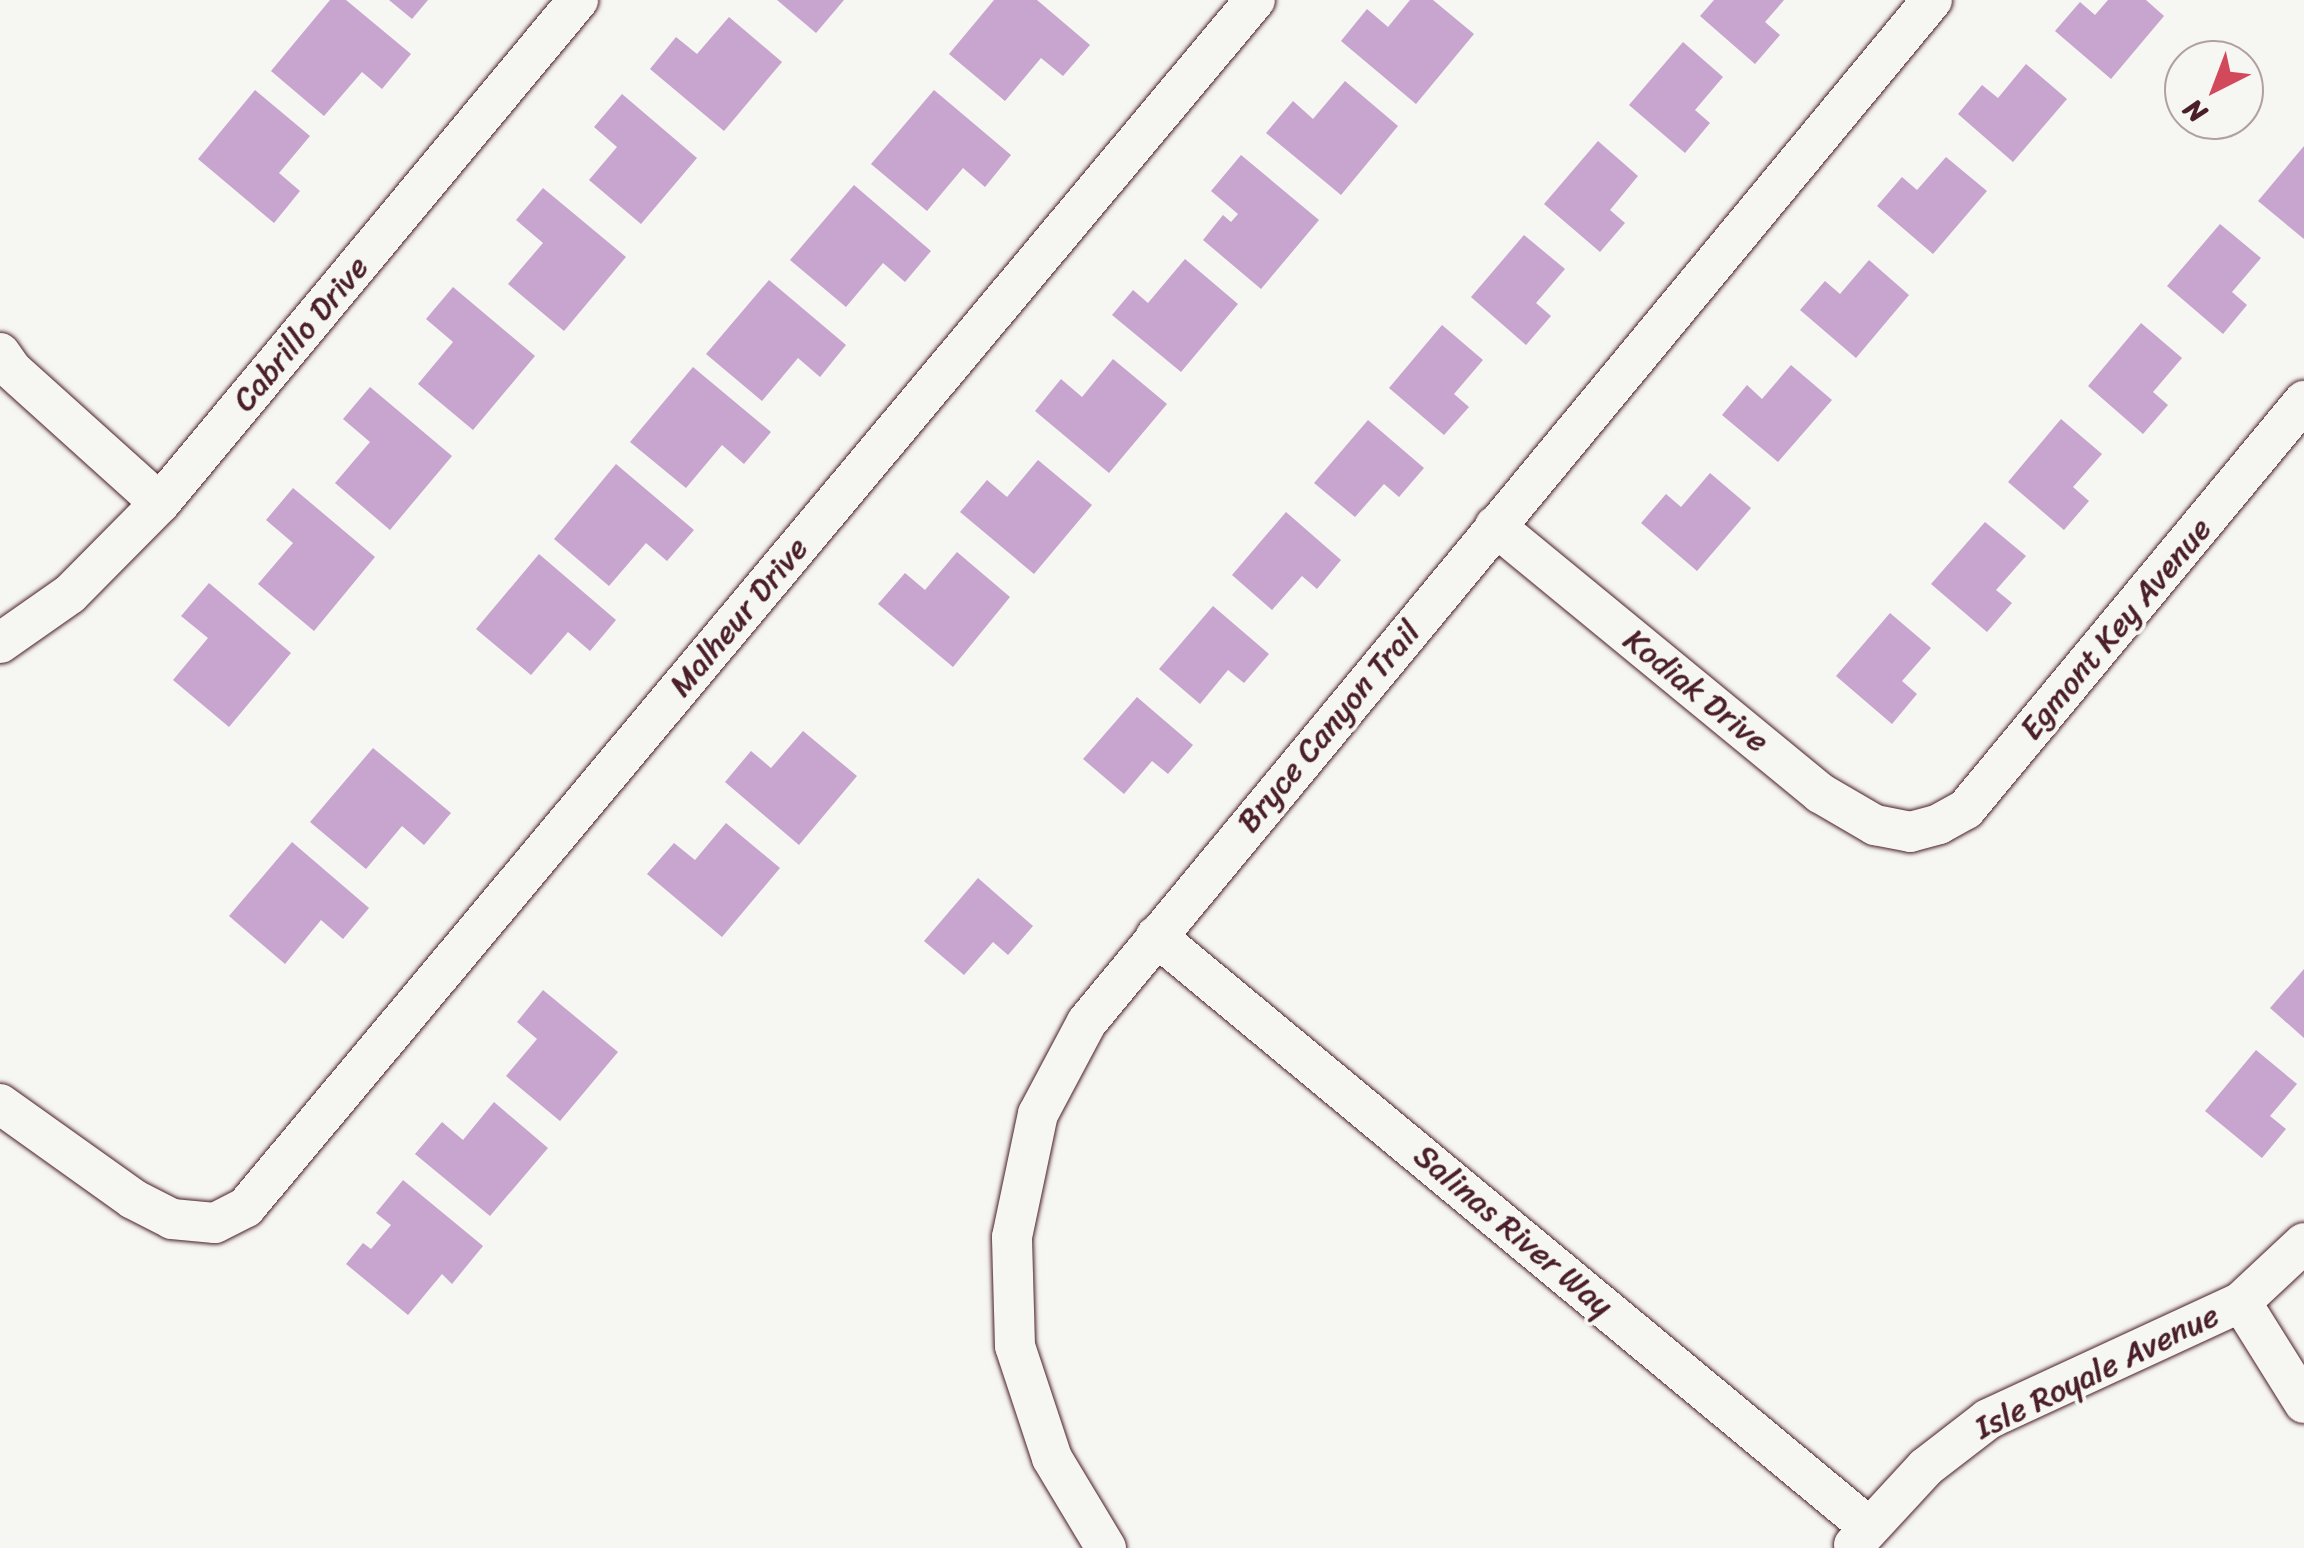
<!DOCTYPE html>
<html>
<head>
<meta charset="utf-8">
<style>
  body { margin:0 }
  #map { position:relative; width:2304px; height:1548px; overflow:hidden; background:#f6f6f2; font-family:Sriracha,sans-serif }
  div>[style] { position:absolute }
  .building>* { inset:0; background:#c7a5cf }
  .roads { filter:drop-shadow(0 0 2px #4a1f2b) drop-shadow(0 0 2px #4a1f2b) }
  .minor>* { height:40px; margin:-20px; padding:0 20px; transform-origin:20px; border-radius:20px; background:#f6f6f2 }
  span { translate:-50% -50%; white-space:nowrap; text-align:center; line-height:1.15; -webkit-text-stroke:8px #f6f6f2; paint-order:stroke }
  .street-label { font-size:32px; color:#4a1f2b }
  .north { position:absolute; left:2164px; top:40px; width:100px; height:100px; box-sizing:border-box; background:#f6f6f2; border:2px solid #b1a0a2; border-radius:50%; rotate:222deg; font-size:28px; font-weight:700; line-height:40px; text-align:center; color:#4a1f2b }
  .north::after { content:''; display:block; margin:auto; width:35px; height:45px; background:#d1495b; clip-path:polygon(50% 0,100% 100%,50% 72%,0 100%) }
</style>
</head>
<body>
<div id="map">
  <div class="building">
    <i style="clip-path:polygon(330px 0,346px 0,411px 54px,382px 89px,362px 72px,324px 116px,271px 71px)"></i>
    <i style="clip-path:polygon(389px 0,428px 0,412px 19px)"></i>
    <i style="clip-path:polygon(777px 0,844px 0,816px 33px)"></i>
    <i style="clip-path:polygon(994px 0,1037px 0,1090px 45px,1063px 76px,1041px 58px,1005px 101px,949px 54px)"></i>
    <i style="clip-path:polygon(1410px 0,1433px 0,1474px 34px,1416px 104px,1341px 41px,1367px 9px,1388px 27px)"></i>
    <i style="clip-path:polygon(1714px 0,1784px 0,1765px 22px,1780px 35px,1755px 64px,1700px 16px)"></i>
    <i style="clip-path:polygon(2108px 0,2146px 0,2164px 16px,2111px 79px,2055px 31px,2080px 2px,2095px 15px)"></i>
    <i style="clip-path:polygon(729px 17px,782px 62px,724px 131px,650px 69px,676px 37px,697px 54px)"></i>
    <i style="clip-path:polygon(1683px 42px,1723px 77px,1695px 110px,1710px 123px,1685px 153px,1629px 105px)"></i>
    <i style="clip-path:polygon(2026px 64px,2067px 99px,2013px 162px,1958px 114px,1982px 85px,1998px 98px)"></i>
    <i style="clip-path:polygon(1345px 81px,1398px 126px,1341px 195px,1266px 133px,1293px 101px,1313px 119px)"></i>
    <i style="clip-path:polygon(255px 90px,310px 136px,279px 173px,300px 191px,274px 223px,198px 159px)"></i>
    <i style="clip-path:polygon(934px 90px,1011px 155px,985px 187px,963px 168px,927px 211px,871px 164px)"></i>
    <i style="clip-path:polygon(622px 94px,697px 158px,641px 224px,589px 180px,617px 147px,594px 127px)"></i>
    <i style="clip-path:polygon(1598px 141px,1638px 176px,1610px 210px,1625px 223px,1600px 252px,1544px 204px)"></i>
    <i style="clip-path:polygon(2304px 146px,2304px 239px,2258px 201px)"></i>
    <i style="clip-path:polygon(1241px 155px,1319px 220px,1261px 289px,1203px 240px,1223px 215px,1231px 222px,1238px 214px,1211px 191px)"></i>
    <i style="clip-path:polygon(1946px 157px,1987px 191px,1933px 254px,1877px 206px,1902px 177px,1917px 190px)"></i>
    <i style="clip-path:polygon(854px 185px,931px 251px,905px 282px,883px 263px,846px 307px,790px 260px)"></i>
    <i style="clip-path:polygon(543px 188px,626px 257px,564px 331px,508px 284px,543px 243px,516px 220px)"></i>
    <i style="clip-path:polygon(2220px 224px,2261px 258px,2232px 292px,2247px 305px,2223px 334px,2167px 286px)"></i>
    <i style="clip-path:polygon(1524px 235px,1565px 269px,1536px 303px,1551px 316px,1526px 345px,1471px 297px)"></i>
    <i style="clip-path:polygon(1185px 259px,1238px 304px,1181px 372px,1112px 315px,1133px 290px,1148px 303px)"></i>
    <i style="clip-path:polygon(1869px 260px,1909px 295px,1856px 358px,1800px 310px,1825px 281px,1840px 294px)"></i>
    <i style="clip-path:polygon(769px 280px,846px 345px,820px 377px,798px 358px,762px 401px,706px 354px)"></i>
    <i style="clip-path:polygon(453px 287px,535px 356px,473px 430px,418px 384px,453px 342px,426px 319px)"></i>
    <i style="clip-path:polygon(2141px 323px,2182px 358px,2153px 392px,2168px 405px,2143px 434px,2088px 386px)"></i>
    <i style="clip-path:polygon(1442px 325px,1483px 360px,1454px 394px,1469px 407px,1444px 435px,1389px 388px)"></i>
    <i style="clip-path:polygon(1113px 359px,1167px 404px,1109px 473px,1035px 411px,1061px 379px,1082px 397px)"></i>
    <i style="clip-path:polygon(1791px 365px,1832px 400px,1778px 462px,1722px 415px,1747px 385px,1762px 399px)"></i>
    <i style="clip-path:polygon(693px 367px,771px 432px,744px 464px,722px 445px,686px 488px,630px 442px)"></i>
    <i style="clip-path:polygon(370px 387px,452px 456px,390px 530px,335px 483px,370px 442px,343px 419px)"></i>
    <i style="clip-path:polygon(2061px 419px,2102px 454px,2073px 487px,2089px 501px,2064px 530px,2008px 482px)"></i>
    <i style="clip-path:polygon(1368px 420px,1424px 468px,1399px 497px,1384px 484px,1355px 517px,1314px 483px)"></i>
    <i style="clip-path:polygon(1038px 460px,1092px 505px,1034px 574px,960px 512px,987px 480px,1007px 497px)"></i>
    <i style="clip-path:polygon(616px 464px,694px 530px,667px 561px,646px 543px,609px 586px,554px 539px)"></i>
    <i style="clip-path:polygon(1710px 473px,1751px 508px,1697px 571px,1641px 523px,1666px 494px,1681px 507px)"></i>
    <i style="clip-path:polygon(293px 488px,375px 557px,314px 631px,258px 584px,293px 543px,266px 520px)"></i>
    <i style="clip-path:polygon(1286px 512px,1341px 560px,1317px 589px,1302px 576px,1272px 610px,1232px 575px)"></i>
    <i style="clip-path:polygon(1985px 522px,2026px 556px,1996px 590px,2012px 603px,1987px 632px,1931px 584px)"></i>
    <i style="clip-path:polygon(957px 552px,1010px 597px,953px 667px,878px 604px,905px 573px,925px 590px)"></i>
    <i style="clip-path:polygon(539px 554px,616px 620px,590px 651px,568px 632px,531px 675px,476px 629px)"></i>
    <i style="clip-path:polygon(209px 583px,291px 653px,229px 727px,173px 680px,208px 638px,181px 616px)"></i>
    <i style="clip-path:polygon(1213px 606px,1269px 654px,1244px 683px,1228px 670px,1200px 704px,1159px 669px)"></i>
    <i style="clip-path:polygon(1890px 613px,1931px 648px,1902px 681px,1917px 694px,1892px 724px,1836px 676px)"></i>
    <i style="clip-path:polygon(1137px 697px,1193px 745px,1168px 774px,1152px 761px,1124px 794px,1083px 759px)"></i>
    <i style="clip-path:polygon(803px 731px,857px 776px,799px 845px,725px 782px,751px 751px,771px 768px)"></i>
    <i style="clip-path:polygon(373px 748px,451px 813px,424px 845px,402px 826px,366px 869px,310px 822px)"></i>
    <i style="clip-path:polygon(726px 823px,780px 868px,722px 937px,647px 874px,674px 843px,695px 860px)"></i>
    <i style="clip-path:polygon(292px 842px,369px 908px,343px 939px,321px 920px,285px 964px,229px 916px)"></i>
    <i style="clip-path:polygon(978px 878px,1033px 926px,1008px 955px,993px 942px,964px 975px,924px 941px)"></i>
    <i style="clip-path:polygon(2304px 969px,2304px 1038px,2270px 1008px)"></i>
    <i style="clip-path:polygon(543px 990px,618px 1052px,560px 1121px,506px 1076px,537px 1039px,517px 1022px)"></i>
    <i style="clip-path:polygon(2256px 1050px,2297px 1084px,2270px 1116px,2286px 1129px,2262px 1158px,2205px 1111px)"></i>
    <i style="clip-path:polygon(494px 1102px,548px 1148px,490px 1216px,415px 1154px,442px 1122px,463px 1140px)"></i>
    <i style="clip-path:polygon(403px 1180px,483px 1246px,452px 1284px,442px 1274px,408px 1315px,346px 1264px,363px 1243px,371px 1249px,391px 1225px,376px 1213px)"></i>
  </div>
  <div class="roads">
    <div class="minor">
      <i style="left:0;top:353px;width:19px;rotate:55deg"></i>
      <i style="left:11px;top:369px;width:200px;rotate:42deg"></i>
      <i style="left:1495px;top:526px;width:421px;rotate:39.4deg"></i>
      <i style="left:1820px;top:793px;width:64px;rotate:30.2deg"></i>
      <i style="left:1875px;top:825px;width:36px;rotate:11deg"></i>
      <i style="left:1910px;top:832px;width:30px;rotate:-15deg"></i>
      <i style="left:1939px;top:824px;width:31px;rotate:-29deg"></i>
      <i style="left:1966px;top:809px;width:530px;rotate:-50.36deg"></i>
      <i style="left:0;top:643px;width:85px;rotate:-35deg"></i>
      <i style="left:70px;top:594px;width:128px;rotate:-45.3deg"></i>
      <i style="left:160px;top:503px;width:654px;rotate:-50.27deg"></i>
      <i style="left:1156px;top:936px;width:926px;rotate:39.66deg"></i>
      <i style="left:0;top:1104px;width:163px;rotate:35.5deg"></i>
      <i style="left:133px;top:1199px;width:44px;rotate:27.1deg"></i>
      <i style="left:172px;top:1219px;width:43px;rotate:5.3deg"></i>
      <i style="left:215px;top:1223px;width:35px;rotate:-27deg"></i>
      <i style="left:246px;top:1207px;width:1573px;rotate:-50.11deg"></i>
      <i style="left:2241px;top:1302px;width:119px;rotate:58deg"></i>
      <i style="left:1854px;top:1545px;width:106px;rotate:-47.3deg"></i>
      <i style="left:1926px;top:1467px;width:78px;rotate:-37.7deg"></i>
      <i style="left:1988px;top:1419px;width:279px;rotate:-24.8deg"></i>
      <i style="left:2241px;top:1302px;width:86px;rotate:-43.1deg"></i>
      <i style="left:1106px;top:1548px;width:105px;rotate:-121deg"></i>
      <i style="left:1052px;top:1458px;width:118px;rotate:-108.3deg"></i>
      <i style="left:1015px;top:1346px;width:109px;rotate:-91.6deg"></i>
      <i style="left:1012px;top:1237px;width:126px;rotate:-78.1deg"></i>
      <i style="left:1038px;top:1114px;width:104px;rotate:-62deg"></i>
      <i style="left:1087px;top:1022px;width:1326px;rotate:-50.42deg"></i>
    </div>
  </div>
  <div class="street-label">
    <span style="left:301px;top:334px;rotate:-50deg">Cabrillo Drive</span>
    <span style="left:739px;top:617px;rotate:-50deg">Malheur Drive</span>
    <span style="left:2116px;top:629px;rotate:-50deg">Egmont Key Avenue</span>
    <span style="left:1696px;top:691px;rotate:39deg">Kodiak Drive</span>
    <span style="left:1329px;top:727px;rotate:-50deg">Bryce Canyon Trail</span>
    <span style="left:1513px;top:1231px;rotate:40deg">Salinas River Way</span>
    <span style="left:2097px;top:1372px;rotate:-26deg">Isle Royale Avenue</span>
  </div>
  <div class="north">N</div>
</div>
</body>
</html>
